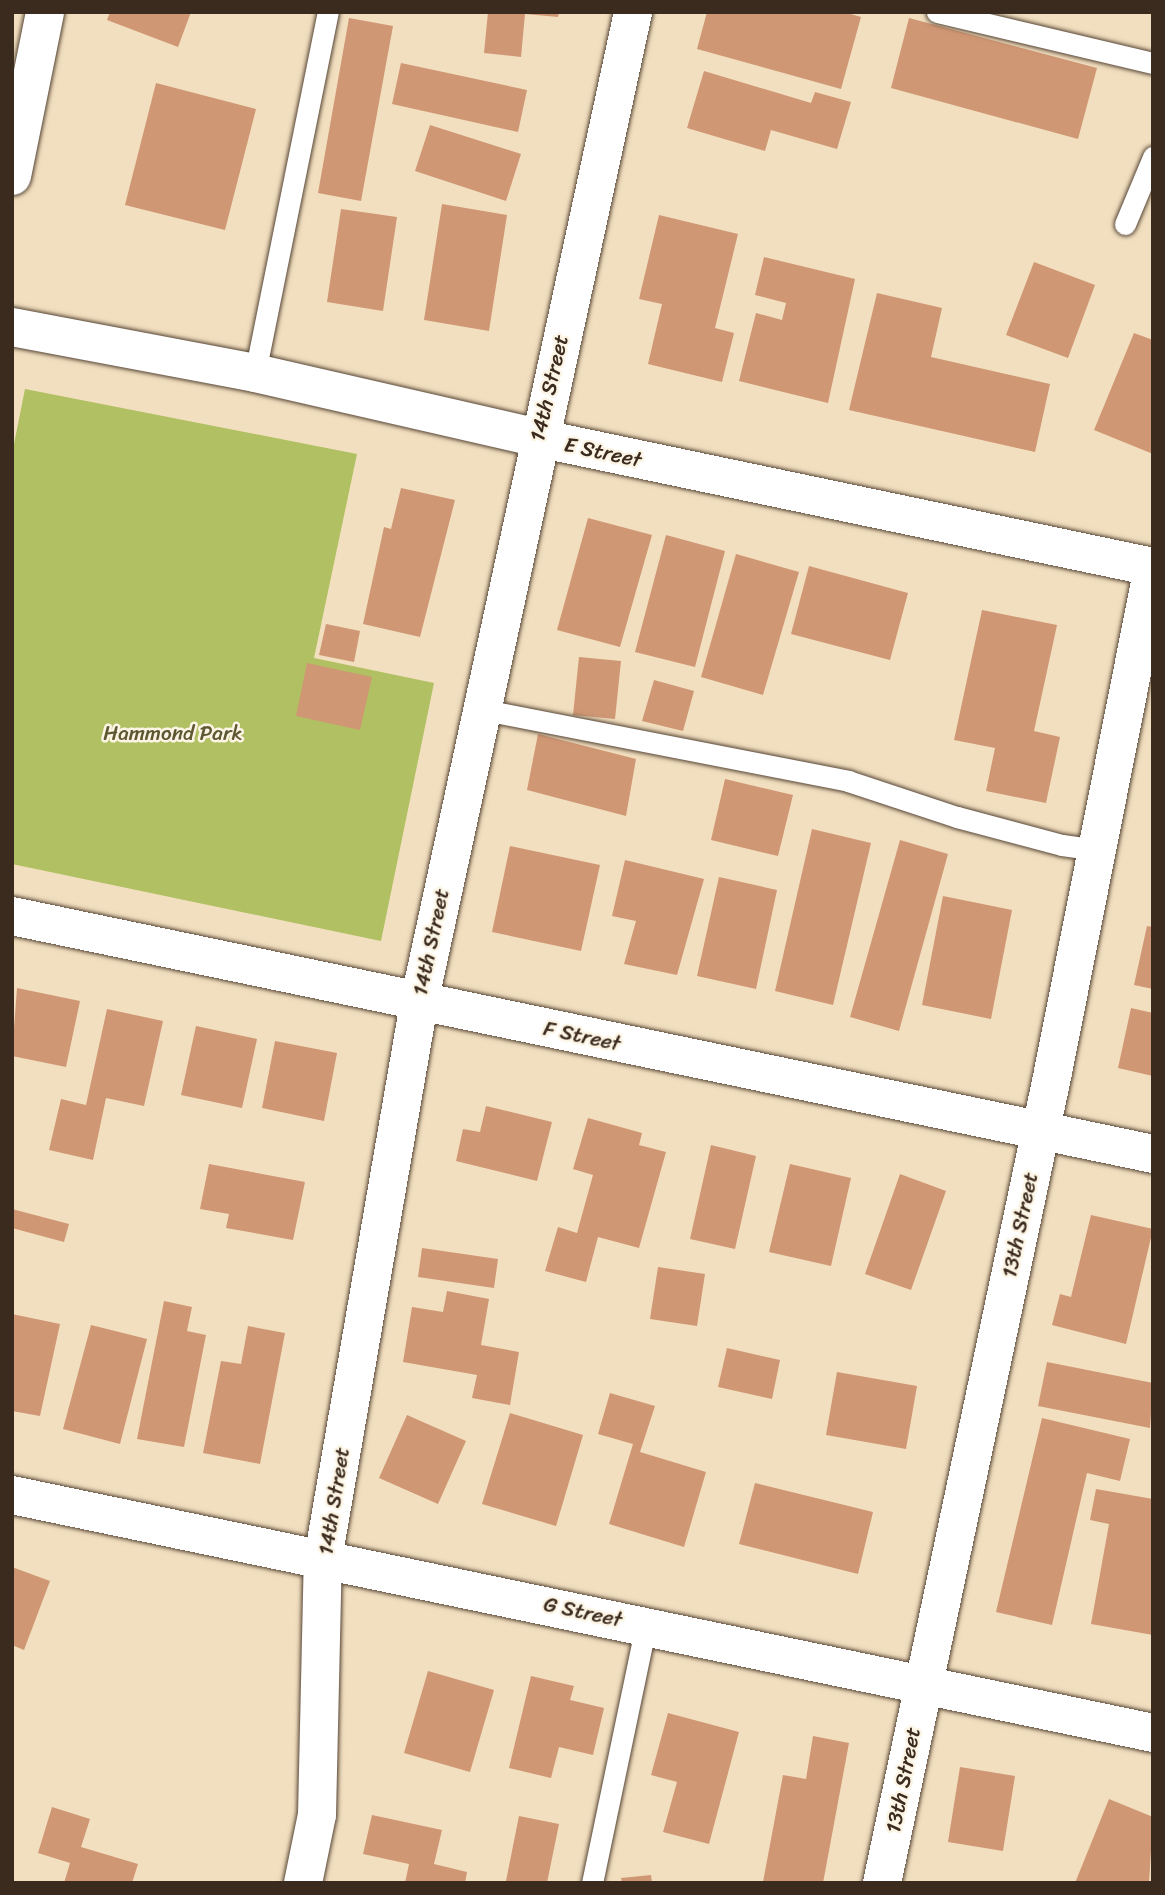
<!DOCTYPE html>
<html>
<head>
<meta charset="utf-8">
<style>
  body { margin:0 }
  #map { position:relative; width:1165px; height:1895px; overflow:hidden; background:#f2dfbf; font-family:Sriracha,sans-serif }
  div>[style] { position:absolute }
  .green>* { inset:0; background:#b1c062 }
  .building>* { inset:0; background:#d09774 }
  .roads { filter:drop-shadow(0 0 2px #564536) drop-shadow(0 0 2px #564536) }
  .service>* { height:21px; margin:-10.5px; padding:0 10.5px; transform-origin:10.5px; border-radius:10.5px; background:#fff }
  .minor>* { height:38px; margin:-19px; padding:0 19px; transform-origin:19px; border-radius:19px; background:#fff }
  .tertiary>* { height:38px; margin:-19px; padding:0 19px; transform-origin:19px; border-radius:19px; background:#fff }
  span { translate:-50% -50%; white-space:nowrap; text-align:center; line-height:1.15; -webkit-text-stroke:5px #fcf5e5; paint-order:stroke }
  .street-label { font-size:21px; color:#3b2a1e }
  .park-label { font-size:21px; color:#5e5732 }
  .frame { position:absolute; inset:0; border:14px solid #3b2a1e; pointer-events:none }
</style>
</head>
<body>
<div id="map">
  <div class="green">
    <i style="clip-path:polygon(25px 389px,357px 454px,314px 658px,434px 683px,381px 941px,12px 864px,12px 454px)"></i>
  </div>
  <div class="building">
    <i style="clip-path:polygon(110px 12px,191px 12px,178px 47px,107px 20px)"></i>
    <i style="clip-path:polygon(488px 12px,559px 12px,558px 17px,525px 14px,521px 57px,484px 53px)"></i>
    <i style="clip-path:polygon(707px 12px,844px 12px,861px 17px,841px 89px,697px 49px)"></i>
    <i style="clip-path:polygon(349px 18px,393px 26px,361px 201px,318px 193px)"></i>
    <i style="clip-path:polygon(909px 18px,1097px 68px,1078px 139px,891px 88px)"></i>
    <i style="clip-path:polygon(401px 63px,527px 90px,518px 132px,392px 104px)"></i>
    <i style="clip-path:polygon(704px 71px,811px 103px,815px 92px,851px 102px,837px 149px,771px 130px,765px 151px,687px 128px)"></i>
    <i style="clip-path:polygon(156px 83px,256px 109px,225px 230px,125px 205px)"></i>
    <i style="clip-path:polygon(430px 125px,521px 154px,506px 201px,415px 171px)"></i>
    <i style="clip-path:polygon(442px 204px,507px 215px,489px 331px,424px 320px)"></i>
    <i style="clip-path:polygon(341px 209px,397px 217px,383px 311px,327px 302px)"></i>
    <i style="clip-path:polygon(659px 215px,738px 234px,715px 328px,734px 333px,722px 382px,648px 364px,662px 304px,639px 299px)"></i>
    <i style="clip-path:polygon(764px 257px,855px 279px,828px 403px,739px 381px,756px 313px,782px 320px,786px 303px,755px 295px)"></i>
    <i style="clip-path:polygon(1034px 262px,1095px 285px,1068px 358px,1006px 335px)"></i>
    <i style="clip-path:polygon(877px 293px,942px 308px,931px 357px,1050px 384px,1035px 452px,849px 410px)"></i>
    <i style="clip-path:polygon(1134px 333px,1153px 340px,1153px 454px,1094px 430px)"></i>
    <i style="clip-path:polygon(401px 488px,455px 500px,420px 637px,363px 624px,384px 527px,391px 529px)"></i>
    <i style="clip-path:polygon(588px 518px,652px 535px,620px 647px,557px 630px)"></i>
    <i style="clip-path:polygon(666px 535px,725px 551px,695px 667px,635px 652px)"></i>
    <i style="clip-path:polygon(736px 554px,799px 572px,763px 695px,701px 677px)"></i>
    <i style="clip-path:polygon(809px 566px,908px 593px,890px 660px,791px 634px)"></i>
    <i style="clip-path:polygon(982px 610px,1057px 625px,1034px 731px,1060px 737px,1046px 803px,986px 791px,995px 748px,954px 740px)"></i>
    <i style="clip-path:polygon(326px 624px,360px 631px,354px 662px,319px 655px)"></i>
    <i style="clip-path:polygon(579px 657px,621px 661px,615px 719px,573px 715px)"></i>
    <i style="clip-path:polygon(307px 663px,372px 677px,360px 730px,296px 716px)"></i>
    <i style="clip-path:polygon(654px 680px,694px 691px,683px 731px,642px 721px)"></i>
    <i style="clip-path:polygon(538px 734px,636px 759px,626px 816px,527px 790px)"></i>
    <i style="clip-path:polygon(725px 779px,793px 795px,778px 856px,711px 840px)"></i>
    <i style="clip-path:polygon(812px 829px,871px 843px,833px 1005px,775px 991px)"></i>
    <i style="clip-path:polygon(900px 840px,948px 854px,899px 1031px,850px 1017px)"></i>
    <i style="clip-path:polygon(510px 846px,600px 865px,581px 951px,492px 932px)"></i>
    <i style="clip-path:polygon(625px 860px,704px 879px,677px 975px,624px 964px,636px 921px,612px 916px)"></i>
    <i style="clip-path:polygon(719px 877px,777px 890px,756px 989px,697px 976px)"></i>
    <i style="clip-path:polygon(943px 896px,1012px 910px,991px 1019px,922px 1005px)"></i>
    <i style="clip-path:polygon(1147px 926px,1153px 927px,1153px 989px,1134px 985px)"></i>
    <i style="clip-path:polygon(17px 988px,80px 1001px,66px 1067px,12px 1056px)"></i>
    <i style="clip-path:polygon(1131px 1008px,1153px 1013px,1153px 1076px,1118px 1068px)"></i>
    <i style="clip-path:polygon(107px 1009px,163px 1021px,144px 1106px,106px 1098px,93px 1160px,49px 1150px,61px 1099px,86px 1105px)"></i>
    <i style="clip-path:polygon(196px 1026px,257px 1039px,242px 1108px,181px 1095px)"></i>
    <i style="clip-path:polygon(275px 1041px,337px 1053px,324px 1121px,262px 1108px)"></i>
    <i style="clip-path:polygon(486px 1106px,552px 1122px,537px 1181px,456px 1161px,463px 1129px,480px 1132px)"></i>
    <i style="clip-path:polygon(588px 1118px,642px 1133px,639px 1145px,666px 1152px,639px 1248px,598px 1237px,586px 1282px,545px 1271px,558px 1227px,577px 1233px,593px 1175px,573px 1169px)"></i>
    <i style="clip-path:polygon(711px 1145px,756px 1156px,735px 1249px,690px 1239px)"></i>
    <i style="clip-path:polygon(209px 1164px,305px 1182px,293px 1240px,226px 1228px,229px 1214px,200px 1209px)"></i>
    <i style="clip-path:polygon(790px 1164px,851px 1178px,831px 1266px,769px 1252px)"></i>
    <i style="clip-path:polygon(900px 1174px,946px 1191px,911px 1290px,865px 1274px)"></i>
    <i style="clip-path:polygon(12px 1209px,69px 1224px,64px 1242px,12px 1228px)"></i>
    <i style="clip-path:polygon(1091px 1215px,1153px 1229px,1126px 1344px,1052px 1325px,1060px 1294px,1071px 1297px)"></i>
    <i style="clip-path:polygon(422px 1248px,498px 1259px,494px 1288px,418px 1277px)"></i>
    <i style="clip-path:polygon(658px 1267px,705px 1274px,697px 1326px,650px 1319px)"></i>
    <i style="clip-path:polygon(447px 1291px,489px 1299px,481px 1345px,519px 1352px,510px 1405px,472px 1398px,477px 1375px,403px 1362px,412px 1307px,443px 1312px)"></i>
    <i style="clip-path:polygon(164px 1301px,192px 1307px,187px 1331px,206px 1335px,184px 1447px,137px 1439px)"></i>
    <i style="clip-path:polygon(12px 1314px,60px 1324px,40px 1416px,12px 1411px)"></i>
    <i style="clip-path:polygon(91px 1325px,147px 1339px,120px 1444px,63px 1429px)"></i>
    <i style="clip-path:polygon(248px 1326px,285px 1333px,260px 1464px,203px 1453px,221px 1361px,241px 1364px)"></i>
    <i style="clip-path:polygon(727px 1348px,780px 1360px,772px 1399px,718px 1387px)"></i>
    <i style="clip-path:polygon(1047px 1362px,1153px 1383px,1150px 1428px,1038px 1406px)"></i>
    <i style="clip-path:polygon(837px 1372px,917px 1386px,906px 1449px,826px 1435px)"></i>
    <i style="clip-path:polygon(610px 1393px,655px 1406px,640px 1452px,706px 1472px,684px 1547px,609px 1524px,633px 1444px,598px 1434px)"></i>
    <i style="clip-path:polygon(510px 1413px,583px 1435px,556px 1526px,482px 1504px)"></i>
    <i style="clip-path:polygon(407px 1415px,466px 1441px,438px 1504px,379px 1478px)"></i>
    <i style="clip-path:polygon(1042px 1418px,1130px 1439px,1120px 1481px,1087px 1473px,1052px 1625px,996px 1612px)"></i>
    <i style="clip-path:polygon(755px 1483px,873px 1512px,858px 1574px,739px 1544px)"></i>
    <i style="clip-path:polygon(1096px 1489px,1153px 1499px,1153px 1635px,1091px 1624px,1109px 1524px,1090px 1520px)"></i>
    <i style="clip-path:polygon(12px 1567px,50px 1581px,24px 1650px,12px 1645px)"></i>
    <i style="clip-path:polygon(428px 1671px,494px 1690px,470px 1772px,404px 1753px)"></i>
    <i style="clip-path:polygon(531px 1676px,574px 1686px,570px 1700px,604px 1708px,593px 1755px,559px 1747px,551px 1778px,509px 1768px)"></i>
    <i style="clip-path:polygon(668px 1713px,739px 1732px,709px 1844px,663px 1832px,677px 1782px,651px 1775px)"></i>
    <i style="clip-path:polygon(813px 1736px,849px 1743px,823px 1883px,763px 1882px,783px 1775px,806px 1779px)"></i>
    <i style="clip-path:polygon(960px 1767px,1015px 1776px,1003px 1851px,948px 1842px)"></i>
    <i style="clip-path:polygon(1109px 1799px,1153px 1817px,1149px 1883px,1075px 1883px)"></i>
    <i style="clip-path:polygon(52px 1807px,90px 1819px,81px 1847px,138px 1864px,132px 1883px,64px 1883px,70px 1863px,38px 1853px)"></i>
    <i style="clip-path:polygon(372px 1815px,442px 1830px,434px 1864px,467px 1872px,465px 1883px,405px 1883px,409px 1864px,363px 1854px)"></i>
    <i style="clip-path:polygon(519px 1816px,559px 1824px,547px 1883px,506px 1881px)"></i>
    <i style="clip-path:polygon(651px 1875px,652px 1883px,622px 1883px,621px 1878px)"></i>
  </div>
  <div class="roads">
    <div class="service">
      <i style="left:937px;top:12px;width:222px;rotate:13.3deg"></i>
      <i style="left:1125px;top:224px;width:73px;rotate:-67.3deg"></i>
      <i style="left:255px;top:373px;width:368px;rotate:-78.6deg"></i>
      <i style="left:479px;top:709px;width:376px;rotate:11deg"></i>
      <i style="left:848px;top:781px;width:115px;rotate:18.3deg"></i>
      <i style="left:957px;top:817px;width:109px;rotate:14.9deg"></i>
      <i style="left:1062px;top:845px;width:34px;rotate:8deg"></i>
      <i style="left:592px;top:1883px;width:264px;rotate:-78.2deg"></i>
    </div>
    <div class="minor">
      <i style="left:12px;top:176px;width:167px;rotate:-78.6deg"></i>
      <i style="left:882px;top:1883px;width:829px;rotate:-78.09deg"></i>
      <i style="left:1053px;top:1072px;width:515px;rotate:-78.8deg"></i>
    </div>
    <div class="tertiary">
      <i style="left:12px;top:327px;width:247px;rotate:10.7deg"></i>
      <i style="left:255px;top:373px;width:290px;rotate:12.9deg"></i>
      <i style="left:538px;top:438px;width:628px;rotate:11.85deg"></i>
      <i style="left:12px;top:916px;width:1166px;rotate:11.78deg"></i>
      <i style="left:12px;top:1495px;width:1166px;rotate:11.78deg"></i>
      <i style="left:303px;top:1883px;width:69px;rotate:-78.4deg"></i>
      <i style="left:317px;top:1815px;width:256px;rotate:-88.7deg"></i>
      <i style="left:323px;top:1559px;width:564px;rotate:-80.2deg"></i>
      <i style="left:419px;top:1003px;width:1014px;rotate:-77.81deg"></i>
    </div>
  </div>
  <div class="street-label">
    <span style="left:549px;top:388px;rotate:-77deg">14th Street</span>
    <span style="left:603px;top:452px;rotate:12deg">E Street</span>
    <span style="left:431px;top:942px;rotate:-78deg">14th Street</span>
    <span style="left:582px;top:1036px;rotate:12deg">F Street</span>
    <span style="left:1020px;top:1225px;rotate:-78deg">13th Street</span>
    <span style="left:334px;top:1501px;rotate:-81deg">14th Street</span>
    <span style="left:583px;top:1612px;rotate:12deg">G Street</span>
    <span style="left:903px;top:1780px;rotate:-79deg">13th Street</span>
  </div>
  <div class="park-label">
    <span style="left:173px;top:733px">Hammond Park</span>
  </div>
  <div class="frame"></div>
</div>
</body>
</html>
